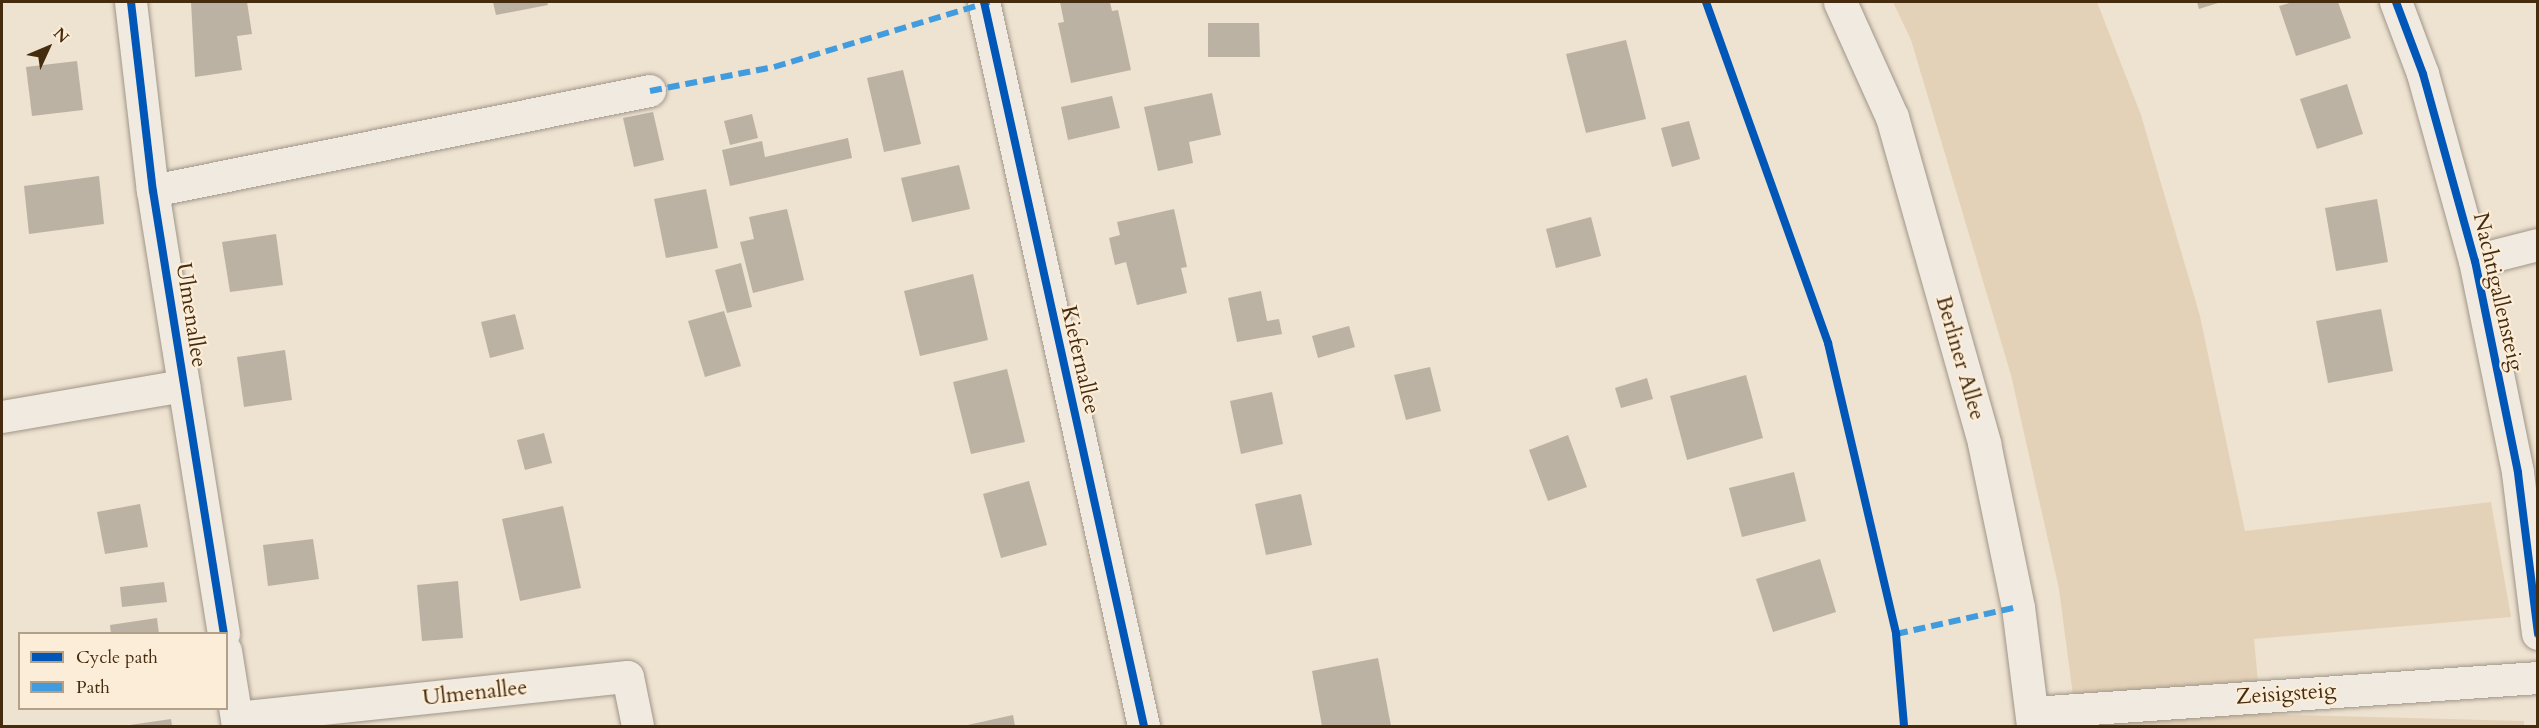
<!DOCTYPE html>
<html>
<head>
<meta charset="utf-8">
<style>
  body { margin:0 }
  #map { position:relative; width:2539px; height:728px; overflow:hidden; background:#eee2d0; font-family:Cardo,serif }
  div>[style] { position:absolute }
  .green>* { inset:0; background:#e4d2b8 }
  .building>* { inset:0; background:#bbb2a3 }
  .roads { filter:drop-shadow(0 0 2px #a09688) drop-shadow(0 0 2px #a09688) }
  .street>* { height:32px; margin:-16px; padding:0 16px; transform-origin:16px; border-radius:16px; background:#f0eae1 }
  .secondary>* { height:33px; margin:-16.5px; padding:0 16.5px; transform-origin:16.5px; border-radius:16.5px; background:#f0eae1 }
  .quiet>* { height:6px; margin-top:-3px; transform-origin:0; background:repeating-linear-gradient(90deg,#409cde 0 12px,transparent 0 18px) }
  .cycleway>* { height:8px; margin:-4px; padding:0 4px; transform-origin:4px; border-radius:4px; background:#0057b8 }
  span { translate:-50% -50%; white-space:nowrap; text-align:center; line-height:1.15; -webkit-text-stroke:4.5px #fcedd8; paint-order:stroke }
  .street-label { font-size:22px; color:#462c0f }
  .frame { position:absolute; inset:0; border:3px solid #462c0f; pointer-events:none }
  .legend { position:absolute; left:18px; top:632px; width:210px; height:78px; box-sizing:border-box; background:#fcedd8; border:2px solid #b3a088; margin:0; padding:8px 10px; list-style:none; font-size:18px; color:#462c0f }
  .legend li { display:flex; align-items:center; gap:12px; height:30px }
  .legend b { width:30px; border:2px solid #b3a088 }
  .north { position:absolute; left:18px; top:18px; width:60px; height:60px; -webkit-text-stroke:4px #fcedd8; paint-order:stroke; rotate:46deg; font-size:16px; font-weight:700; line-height:24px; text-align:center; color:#462c0f }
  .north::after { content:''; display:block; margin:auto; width:21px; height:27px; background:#462c0f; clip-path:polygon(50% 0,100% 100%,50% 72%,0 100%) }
</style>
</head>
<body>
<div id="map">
  <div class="green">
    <i style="clip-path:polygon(1893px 2px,2097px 2px,2141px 115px,2200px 316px,2245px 531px,2491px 502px,2511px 617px,2254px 639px,2261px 714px,2524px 721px,2524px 726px,2077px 726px,2059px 589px,2011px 375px,1911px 40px)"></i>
  </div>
  <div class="building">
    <i style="clip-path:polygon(191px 2px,247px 2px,252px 34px,237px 36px,242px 70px,195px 77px)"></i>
    <i style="clip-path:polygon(493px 2px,547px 2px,548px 5px,496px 15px)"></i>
    <i style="clip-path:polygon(1060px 2px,1110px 2px,1112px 11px,1118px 10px,1131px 70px,1071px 83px,1058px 23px,1064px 22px)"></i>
    <i style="clip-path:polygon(2197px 2px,2221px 2px,2199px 9px)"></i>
    <i style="clip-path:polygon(2293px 2px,2338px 2px,2351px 38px,2296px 56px,2279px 6px)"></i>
    <i style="clip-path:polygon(1208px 23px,1259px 23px,1260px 57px,1208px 57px)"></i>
    <i style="clip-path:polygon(1626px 40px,1646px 119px,1586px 133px,1566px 54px)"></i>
    <i style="clip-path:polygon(77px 61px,83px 110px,32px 116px,26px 67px)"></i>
    <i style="clip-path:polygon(903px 70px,921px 144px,884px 152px,867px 78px)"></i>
    <i style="clip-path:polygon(2347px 84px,2363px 134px,2317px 149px,2300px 99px)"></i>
    <i style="clip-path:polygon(1212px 93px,1221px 135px,1189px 142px,1193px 163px,1158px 171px,1144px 107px)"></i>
    <i style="clip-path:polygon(1112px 96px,1120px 128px,1068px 140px,1061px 107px)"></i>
    <i style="clip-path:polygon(653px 112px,664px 160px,634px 167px,623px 118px)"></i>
    <i style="clip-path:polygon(752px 114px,758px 138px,730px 145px,724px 121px)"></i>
    <i style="clip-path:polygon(1689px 121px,1700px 159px,1672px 167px,1661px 128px)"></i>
    <i style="clip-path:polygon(848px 138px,852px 158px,730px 186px,722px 150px,762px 141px,765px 157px)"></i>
    <i style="clip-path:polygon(959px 165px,970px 209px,912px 222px,901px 178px)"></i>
    <i style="clip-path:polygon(99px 176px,104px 224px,29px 234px,24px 186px)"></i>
    <i style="clip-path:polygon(706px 189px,718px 248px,666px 258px,654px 199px)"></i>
    <i style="clip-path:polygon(2377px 199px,2388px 262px,2336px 271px,2325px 208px)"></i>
    <i style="clip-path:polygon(787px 209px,804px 280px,753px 293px,740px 242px,754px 239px,749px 217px)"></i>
    <i style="clip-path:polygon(1174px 209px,1187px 267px,1181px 268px,1187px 293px,1137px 305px,1126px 262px,1115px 265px,1109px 238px,1120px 235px,1117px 222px)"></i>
    <i style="clip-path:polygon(1591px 217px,1601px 256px,1556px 268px,1546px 229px)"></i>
    <i style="clip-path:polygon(276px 234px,283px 285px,230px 292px,222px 242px)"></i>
    <i style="clip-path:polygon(741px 263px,752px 307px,727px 313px,715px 270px)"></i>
    <i style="clip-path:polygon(973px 274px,988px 340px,920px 356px,904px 291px)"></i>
    <i style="clip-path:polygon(1261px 291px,1267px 321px,1279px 319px,1282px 334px,1237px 342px,1228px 298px)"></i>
    <i style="clip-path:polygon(2381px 309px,2393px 371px,2328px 383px,2316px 321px)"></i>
    <i style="clip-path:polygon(724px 311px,741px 366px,705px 377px,688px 321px)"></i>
    <i style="clip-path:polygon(515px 314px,524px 349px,490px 358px,481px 322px)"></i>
    <i style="clip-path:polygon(1349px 326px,1355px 347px,1318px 358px,1312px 336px)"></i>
    <i style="clip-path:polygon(285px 350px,292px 400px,244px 407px,237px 357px)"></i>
    <i style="clip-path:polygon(1430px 367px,1441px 411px,1406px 420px,1394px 375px)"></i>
    <i style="clip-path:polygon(1007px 369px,1025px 442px,971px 454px,953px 382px)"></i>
    <i style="clip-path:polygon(1746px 375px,1763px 438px,1687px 460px,1670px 396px)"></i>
    <i style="clip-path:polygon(1647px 378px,1653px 399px,1621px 408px,1615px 388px)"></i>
    <i style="clip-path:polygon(1272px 392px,1283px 444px,1241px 454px,1230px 401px)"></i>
    <i style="clip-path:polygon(544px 433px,552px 463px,525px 470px,517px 440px)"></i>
    <i style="clip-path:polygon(1568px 435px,1587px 487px,1548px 501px,1529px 450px)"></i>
    <i style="clip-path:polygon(1794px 472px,1806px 521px,1742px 537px,1729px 488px)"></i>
    <i style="clip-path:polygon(1029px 481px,1047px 545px,1001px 558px,983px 494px)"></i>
    <i style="clip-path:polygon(1301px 494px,1312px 545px,1266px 555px,1255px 504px)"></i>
    <i style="clip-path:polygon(140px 504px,148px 547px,105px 554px,97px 512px)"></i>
    <i style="clip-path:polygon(563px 506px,581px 588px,520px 601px,502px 519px)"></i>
    <i style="clip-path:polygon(313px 539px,319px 579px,268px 586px,263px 545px)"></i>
    <i style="clip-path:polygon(1820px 559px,1836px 612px,1773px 632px,1756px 579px)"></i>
    <i style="clip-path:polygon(458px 581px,463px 638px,422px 641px,417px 585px)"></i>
    <i style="clip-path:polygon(164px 582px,167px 602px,122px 607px,120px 587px)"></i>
    <i style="clip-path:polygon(157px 618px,159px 634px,111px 634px,110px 625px)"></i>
    <i style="clip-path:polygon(1378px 658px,1391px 726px,1322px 726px,1312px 671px)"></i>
    <i style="clip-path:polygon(1013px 715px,1015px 726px,963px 726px)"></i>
    <i style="clip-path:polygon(171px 719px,172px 726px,131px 726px,130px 725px)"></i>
  </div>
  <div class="roads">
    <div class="street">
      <i style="left:131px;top:2px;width:190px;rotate:83.4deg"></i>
      <i style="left:153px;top:191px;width:449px;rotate:80.9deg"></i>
      <i style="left:984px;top:2px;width:741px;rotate:77.54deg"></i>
      <i style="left:2396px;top:2px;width:77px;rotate:69.4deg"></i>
      <i style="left:2423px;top:74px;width:194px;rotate:74.5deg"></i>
      <i style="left:2475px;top:261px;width:216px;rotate:78.5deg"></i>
      <i style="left:2518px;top:473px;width:162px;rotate:82.9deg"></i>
      <i style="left:153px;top:191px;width:507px;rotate:-11.38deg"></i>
      <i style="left:2475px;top:261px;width:65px;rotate:-14.3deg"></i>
      <i style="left:2px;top:417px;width:185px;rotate:-9.7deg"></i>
      <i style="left:226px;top:651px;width:76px;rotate:80.9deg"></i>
      <i style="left:2034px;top:713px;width:505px;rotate:-3.97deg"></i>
      <i style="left:237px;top:718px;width:393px;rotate:-6deg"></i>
      <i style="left:628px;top:677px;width:50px;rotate:78.5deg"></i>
    </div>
    <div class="secondary">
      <i style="left:1840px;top:2px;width:126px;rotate:65.7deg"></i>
      <i style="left:1892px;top:117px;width:339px;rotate:74.2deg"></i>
      <i style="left:1984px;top:443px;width:167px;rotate:78.3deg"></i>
      <i style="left:2018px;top:607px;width:120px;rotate:82.8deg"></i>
    </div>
  </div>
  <div class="quiet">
    <i style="left:650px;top:91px;width:126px;rotate:-11deg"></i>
    <i style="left:774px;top:67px;width:225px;rotate:-16.8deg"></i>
    <i style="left:1896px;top:634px;width:125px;rotate:-12.5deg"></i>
  </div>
  <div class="cycleway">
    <i style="left:131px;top:2px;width:190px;rotate:83.4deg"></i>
    <i style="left:153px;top:191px;width:449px;rotate:80.9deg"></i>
    <i style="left:984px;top:2px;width:741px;rotate:77.54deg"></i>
    <i style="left:1706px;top:2px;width:362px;rotate:70.3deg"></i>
    <i style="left:1828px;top:343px;width:299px;rotate:76.8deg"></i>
    <i style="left:1896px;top:634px;width:92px;rotate:85deg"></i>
    <i style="left:2396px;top:2px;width:77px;rotate:69.4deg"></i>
    <i style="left:2423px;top:74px;width:194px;rotate:74.5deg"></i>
    <i style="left:2475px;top:261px;width:216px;rotate:78.5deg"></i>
    <i style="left:2518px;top:473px;width:162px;rotate:82.9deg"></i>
  </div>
  <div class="street-label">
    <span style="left:2498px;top:292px;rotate:77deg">Nachtigallensteig</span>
    <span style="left:191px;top:315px;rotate:81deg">Ulmenallee</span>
    <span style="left:1960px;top:358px;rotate:74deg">Berliner Allee</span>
    <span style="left:1080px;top:360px;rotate:77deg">Kiefernallee</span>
    <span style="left:475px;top:693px;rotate:-6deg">Ulmenallee</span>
    <span style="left:2286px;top:694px;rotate:-4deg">Zeisigsteig</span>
  </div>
  <div class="frame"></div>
  <ul class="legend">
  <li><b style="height:8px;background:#0057b8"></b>Cycle path</li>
  <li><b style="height:8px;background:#409cde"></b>Path</li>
  </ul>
  <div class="north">N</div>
</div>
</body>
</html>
